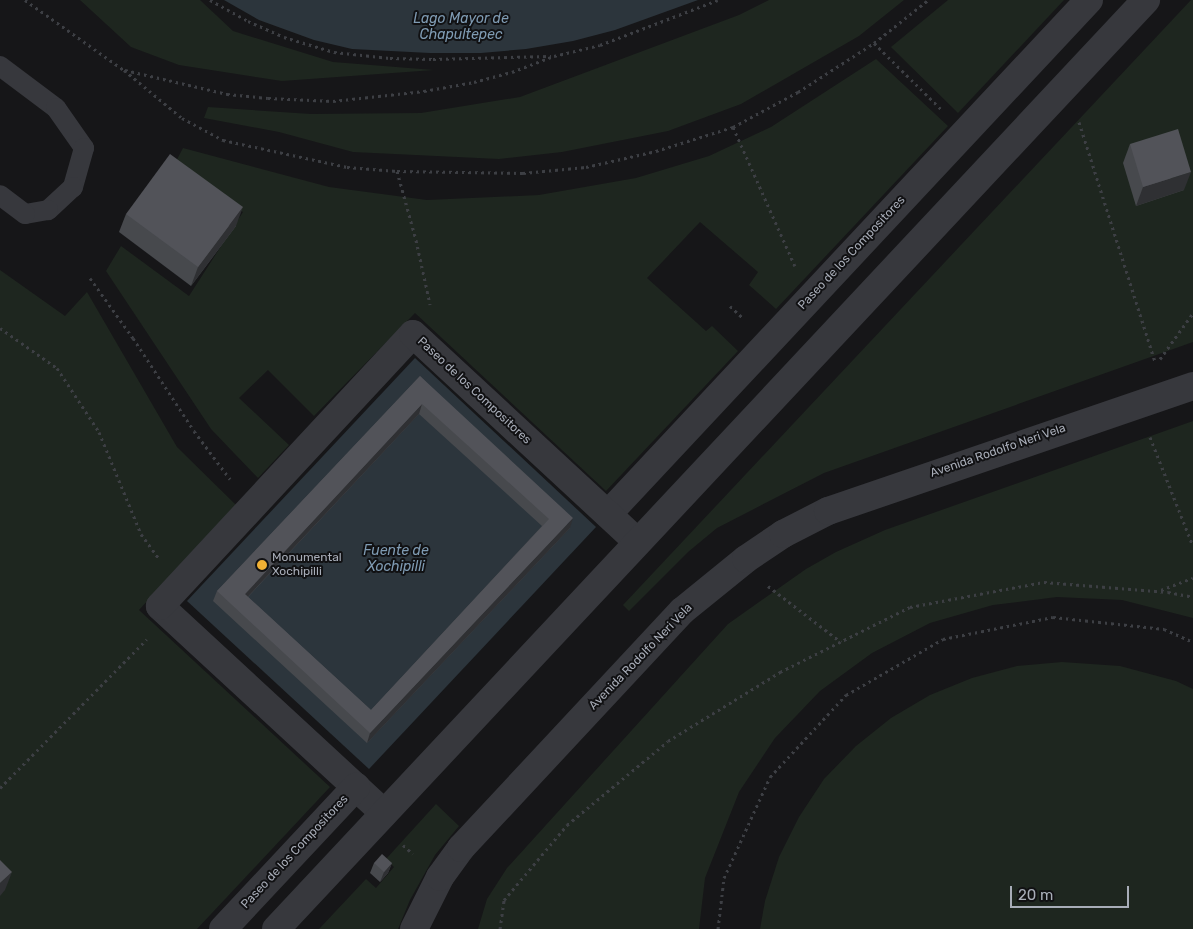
<!DOCTYPE html>
<html>
<head>
<meta charset="utf-8">
<style>
  body { margin:0 }
  #map { position:relative; width:1193px; height:929px; overflow:hidden; background:#161618; font-family:Rubik,sans-serif }
  div>[style] { position:absolute }
  .green>* { inset:0; background:#1e261f }
  .water>* { inset:0; background:#2c353c }
  .path>* { height:3px; margin-top:-1.5px; transform-origin:0; background:repeating-linear-gradient(90deg,#3d3f44 0 2.5px,transparent 0 6.5px) }
  .lane>* { height:20px; margin:-10px; padding:0 10px; transform-origin:10px; border-radius:10px; background:#37383d }
  .street>* { height:28px; margin:-14px; padding:0 14px; transform-origin:14px; border-radius:14px; background:#37383d }
  .wall>* { inset:0; background:#47494d }
  .shaded-wall>* { inset:0; background:#2f3033 }
  .building>* { inset:0; background:#525359 }
  .dots>* { width:14px; height:14px; translate:-50% -50%; box-sizing:border-box; border:2px solid #111113; border-radius:50% }
  span { translate:-50% -50%; white-space:nowrap; text-align:center; line-height:1.15; -webkit-text-stroke:4px #111113; paint-order:stroke }
  .street-label { font-size:12px; color:#a8adb8 }
  .poi-label { font-size:12px; color:#a8adb8 }
  .left { translate:0 -50%; text-align:left }
  .water-label { font-size:14px; color:#7f9bb3; font-style:italic }
  .scale { position:absolute; left:1010px; top:886px; width:119px; height:22px; box-sizing:border-box; border:2px solid #a8adb8; border-top:0; padding-left:6px; font-size:15px; line-height:18px; white-space:nowrap; color:#a8adb8; -webkit-text-stroke:4px #111113; paint-order:stroke }
</style>
</head>
<body>
<div id="map">
  <div class="green">
    <i style="clip-path:polygon(80px 0,200px 0,233px 31px,333px 62px,434px 70px,282px 81px,179px 65px,131px 47px)"></i>
    <i style="clip-path:polygon(769px 0,904px 0,859px 36px,741px 104px,668px 131px,562px 152px,499px 159px,353px 152px,279px 132px,204px 118px,208px 107px,311px 114px,421px 113px,520px 97px,739px 15px)"></i>
    <i style="clip-path:polygon(948px 0,1064px 0,958px 113px,891px 47px)"></i>
    <i style="clip-path:polygon(1191px 0,1193px 0,1193px 342px,824px 473px,717px 528px,688px 552px,629px 611px,623px 605px)"></i>
    <i style="clip-path:polygon(876px 59px,948px 126px,776px 309px,749px 285px,758px 272px,700px 222px,647px 278px,706px 331px,712px 326px,738px 351px,606px 491px,415px 313px,314px 416px,268px 370px,239px 398px,289px 445px,258px 478px,211px 429px,106px 271px,121px 246px,189px 296px,243px 212px,172px 169px,183px 148px,329px 187px,427px 200px,539px 195px,636px 178px,709px 156px,771px 127px)"></i>
    <i style="clip-path:polygon(0 270px,65px 316px,87px 292px,177px 447px,236px 505px,139px 610px,330px 787px,197px 929px,0 929px)"></i>
    <i style="clip-path:polygon(1193px 421px,1193px 618px,1122px 600px,1057px 597px,993px 605px,930px 623px,872px 653px,820px 691px,775px 738px,739px 792px,705px 878px,699px 929px,478px 929px,487px 899px,507px 868px,728px 624px,806px 569px,836px 552px,885px 530px)"></i>
    <i style="clip-path:polygon(1062px 662px,1120px 666px,1176px 681px,1193px 689px,1193px 929px,760px 929px,765px 901px,779px 857px,799px 817px,824px 779px,856px 746px,891px 718px,930px 695px,972px 678px,1017px 666px)"></i>
    <i style="clip-path:polygon(436px 804px,459px 826px,435px 855px,410px 900px,398px 929px,319px 929px,366px 879px,376px 888px,394px 867px,386px 859px)"></i>
  </div>
  <div class="water">
    <i style="clip-path:polygon(224px 0,698px 0,615px 30px,573px 41px,526px 49px,481px 53px,430px 53px,352px 49px,314px 40px,259px 20px)"></i>
    <i style="clip-path:polygon(415px 358px,596px 527px,369px 769px,187px 601px)"></i>
  </div>
  <div class="path">
    <i style="left:25px;top:0;width:121px;rotate:35.3deg"></i>
    <i style="left:124px;top:70px;width:75px;rotate:39.6deg"></i>
    <i style="left:182px;top:118px;width:47px;rotate:28.2deg"></i>
    <i style="left:223px;top:140px;width:127px;rotate:12.3deg"></i>
    <i style="left:347px;top:167px;width:50px;rotate:4.6deg"></i>
    <i style="left:397px;top:171px;width:126px;rotate:0.9deg"></i>
    <i style="left:523px;top:173px;width:63px;rotate:-5.4deg"></i>
    <i style="left:586px;top:167px;width:72px;rotate:-12.9deg"></i>
    <i style="left:656px;top:151px;width:81px;rotate:-17.3deg"></i>
    <i style="left:733px;top:127px;width:74px;rotate:-28.3deg"></i>
    <i style="left:798px;top:92px;width:90px;rotate:-32.8deg"></i>
    <i style="left:874px;top:43px;width:69px;rotate:-38.5deg"></i>
    <i style="left:210px;top:0;width:43px;rotate:28.9deg"></i>
    <i style="left:248px;top:21px;width:39px;rotate:24deg"></i>
    <i style="left:284px;top:37px;width:52px;rotate:16.7deg"></i>
    <i style="left:334px;top:52px;width:56px;rotate:6.1deg"></i>
    <i style="left:390px;top:58px;width:43px;rotate:1.3deg"></i>
    <i style="left:433px;top:59px;width:118px;rotate:-1.5deg"></i>
    <i style="left:874px;top:43px;width:94px;rotate:44.6deg"></i>
    <i style="left:125px;top:70px;width:105px;rotate:13.2deg"></i>
    <i style="left:227px;top:94px;width:41px;rotate:5.6deg"></i>
    <i style="left:268px;top:98px;width:65px;rotate:2.6deg"></i>
    <i style="left:333px;top:101px;width:92px;rotate:-6.3deg"></i>
    <i style="left:424px;top:91px;width:51px;rotate:-10.2deg"></i>
    <i style="left:474px;top:82px;width:39px;rotate:-15deg"></i>
    <i style="left:512px;top:72px;width:45px;rotate:-20.9deg"></i>
    <i style="left:554px;top:56px;width:47px;rotate:-13.4deg"></i>
    <i style="left:600px;top:45px;width:126px;rotate:-20.9deg"></i>
    <i style="left:1079px;top:122px;width:251px;rotate:72.4deg"></i>
    <i style="left:733px;top:127px;width:152px;rotate:66deg"></i>
    <i style="left:397px;top:171px;width:72px;rotate:74.6deg"></i>
    <i style="left:416px;top:240px;width:66px;rotate:77.7deg"></i>
    <i style="left:90px;top:278px;width:74px;rotate:54.4deg"></i>
    <i style="left:133px;top:338px;width:111px;rotate:56.7deg"></i>
    <i style="left:194px;top:431px;width:60px;rotate:53.1deg"></i>
    <i style="left:730px;top:306px;width:19px;rotate:43deg"></i>
    <i style="left:0;top:328px;width:70px;rotate:35.1deg"></i>
    <i style="left:57px;top:368px;width:77px;rotate:56.7deg"></i>
    <i style="left:99px;top:432px;width:110px;rotate:67.6deg"></i>
    <i style="left:141px;top:534px;width:29px;rotate:54deg"></i>
    <i style="left:1160px;top:359px;width:57px;rotate:-54.3deg"></i>
    <i style="left:1150px;top:437px;width:117px;rotate:68.5deg"></i>
    <i style="left:768px;top:586px;width:92px;rotate:37.5deg"></i>
    <i style="left:1161px;top:590px;width:34px;rotate:-21deg"></i>
    <i style="left:0;top:788px;width:209px;rotate:-45.4deg"></i>
    <i style="left:403px;top:845px;width:13px;rotate:42deg"></i>
    <i style="left:500px;top:929px;width:29px;rotate:-82deg"></i>
    <i style="left:504px;top:900px;width:98px;rotate:-50deg"></i>
    <i style="left:567px;top:825px;width:131px;rotate:-39.7deg"></i>
    <i style="left:668px;top:741px;width:132px;rotate:-31.6deg"></i>
    <i style="left:780px;top:672px;width:145px;rotate:-26.6deg"></i>
    <i style="left:910px;top:607px;width:136px;rotate:-10.6deg"></i>
    <i style="left:1044px;top:582px;width:124px;rotate:4.6deg"></i>
    <i style="left:1168px;top:592px;width:25px;rotate:11deg"></i>
    <i style="left:718px;top:929px;width:51px;rotate:-83.3deg"></i>
    <i style="left:724px;top:878px;width:111px;rotate:-65.5deg"></i>
    <i style="left:770px;top:777px;width:112px;rotate:-47.2deg"></i>
    <i style="left:846px;top:695px;width:112px;rotate:-30deg"></i>
    <i style="left:943px;top:639px;width:112px;rotate:-11.3deg"></i>
    <i style="left:1053px;top:617px;width:112px;rotate:6.2deg"></i>
    <i style="left:1164px;top:629px;width:32px;rotate:24deg"></i>
  </div>
  <div class="lane">
    <i style="left:0;top:66px;width:70px;rotate:36.9deg"></i>
    <i style="left:56px;top:108px;width:49px;rotate:55deg"></i>
    <i style="left:84px;top:148px;width:41px;rotate:105.8deg"></i>
    <i style="left:73px;top:187px;width:34px;rotate:137deg"></i>
    <i style="left:48px;top:210px;width:23px;rotate:170deg"></i>
    <i style="left:25px;top:214px;width:31px;rotate:-143deg"></i>
  </div>
  <div class="street">
    <i style="left:608px;top:514px;width:704px;rotate:-46.9deg"></i>
    <i style="left:384px;top:813px;width:305px;rotate:-137.3deg"></i>
    <i style="left:160px;top:606px;width:371px;rotate:-47.1deg"></i>
    <i style="left:413px;top:334px;width:306px;rotate:42.8deg"></i>
    <i style="left:223px;top:929px;width:195px;rotate:-46.9deg"></i>
    <i style="left:276px;top:929px;width:1273px;rotate:-46.88deg"></i>
    <i style="left:414px;top:929px;width:58px;rotate:-63.4deg"></i>
    <i style="left:440px;top:877px;width:36px;rotate:-54deg"></i>
    <i style="left:461px;top:848px;width:324px;rotate:-47deg"></i>
    <i style="left:682px;top:611px;width:82px;rotate:-39.1deg"></i>
    <i style="left:746px;top:559px;width:45px;rotate:-34deg"></i>
    <i style="left:783px;top:534px;width:51px;rotate:-27.1deg"></i>
    <i style="left:828px;top:511px;width:386px;rotate:-18.9deg"></i>
  </div>
  <div class="wall">
    <i style="clip-path:polygon(1130px 144px,1184px 190px,1136px 206px,1123px 163px)"></i>
    <i style="clip-path:polygon(126px 214px,236px 226px,191px 286px,119px 232px)"></i>
    <i style="clip-path:polygon(evenodd,420px 376px,570px 528px,367px 743px,213px 601px,217px 591px,420px 376px,419px 414px,542px 526px,371px 710px,248px 597px,419px 414px)"></i>
    <i style="clip-path:polygon(374px 863px,392px 863px,388px 873px,380px 882px,370px 873px)"></i>
  </div>
  <div class="shaded-wall">
    <i style="clip-path:polygon(1191px 172px,1184px 190px,1136px 206px,1143px 187px)"></i>
    <i style="clip-path:polygon(243px 207px,236px 226px,191px 286px,198px 267px)"></i>
    <i style="clip-path:polygon(422px 404px,419px 414px,241px 604px,245px 594px)"></i>
    <i style="clip-path:polygon(573px 518px,570px 528px,367px 743px,370px 733px)"></i>
    <i style="clip-path:polygon(392px 863px,388px 873px,380px 882px,384px 872px)"></i>
    <i style="clip-path:polygon(12px 872px,5px 890px,0 896px,0 883px)"></i>
  </div>
  <div class="building">
    <i style="clip-path:polygon(1178px 129px,1191px 172px,1143px 187px,1130px 144px)"></i>
    <i style="clip-path:polygon(170px 154px,243px 207px,198px 267px,126px 214px)"></i>
    <i style="clip-path:polygon(evenodd,420px 376px,573px 518px,370px 733px,217px 591px,420px 376px,422px 404px,549px 519px,371px 710px,245px 594px,422px 404px)"></i>
    <i style="clip-path:polygon(382px 854px,392px 863px,384px 872px,374px 863px)"></i>
    <i style="clip-path:polygon(0 860px,12px 872px,0 883px)"></i>
  </div>
  <div class="dots">
    <i style="left:262px;top:565px;background:#f2b134"></i>
  </div>
  <div class="street-label">
    <span style="left:852px;top:253px;rotate:-47deg">Paseo de los Compositores</span>
    <span style="left:474px;top:391px;rotate:43deg">Paseo de los Compositores</span>
    <span style="left:998px;top:451px;rotate:-19deg">Avenida Rodolfo Neri Vela</span>
    <span style="left:641px;top:657px;rotate:-46deg">Avenida Rodolfo Neri Vela</span>
    <span style="left:295px;top:852px;rotate:-47deg">Paseo de los Compositores</span>
  </div>
  <div class="poi-label">
    <span class="left" style="left:272px;top:565px">Monumental<br>Xochipilli</span>
  </div>
  <div class="water-label">
    <span style="left:461px;top:27px">Lago Mayor de<br>Chapultepec</span>
    <span style="left:396px;top:559px">Fuente de<br>Xochipilli</span>
  </div>
  <div class="scale">20 m</div>
</div>
</body>
</html>
